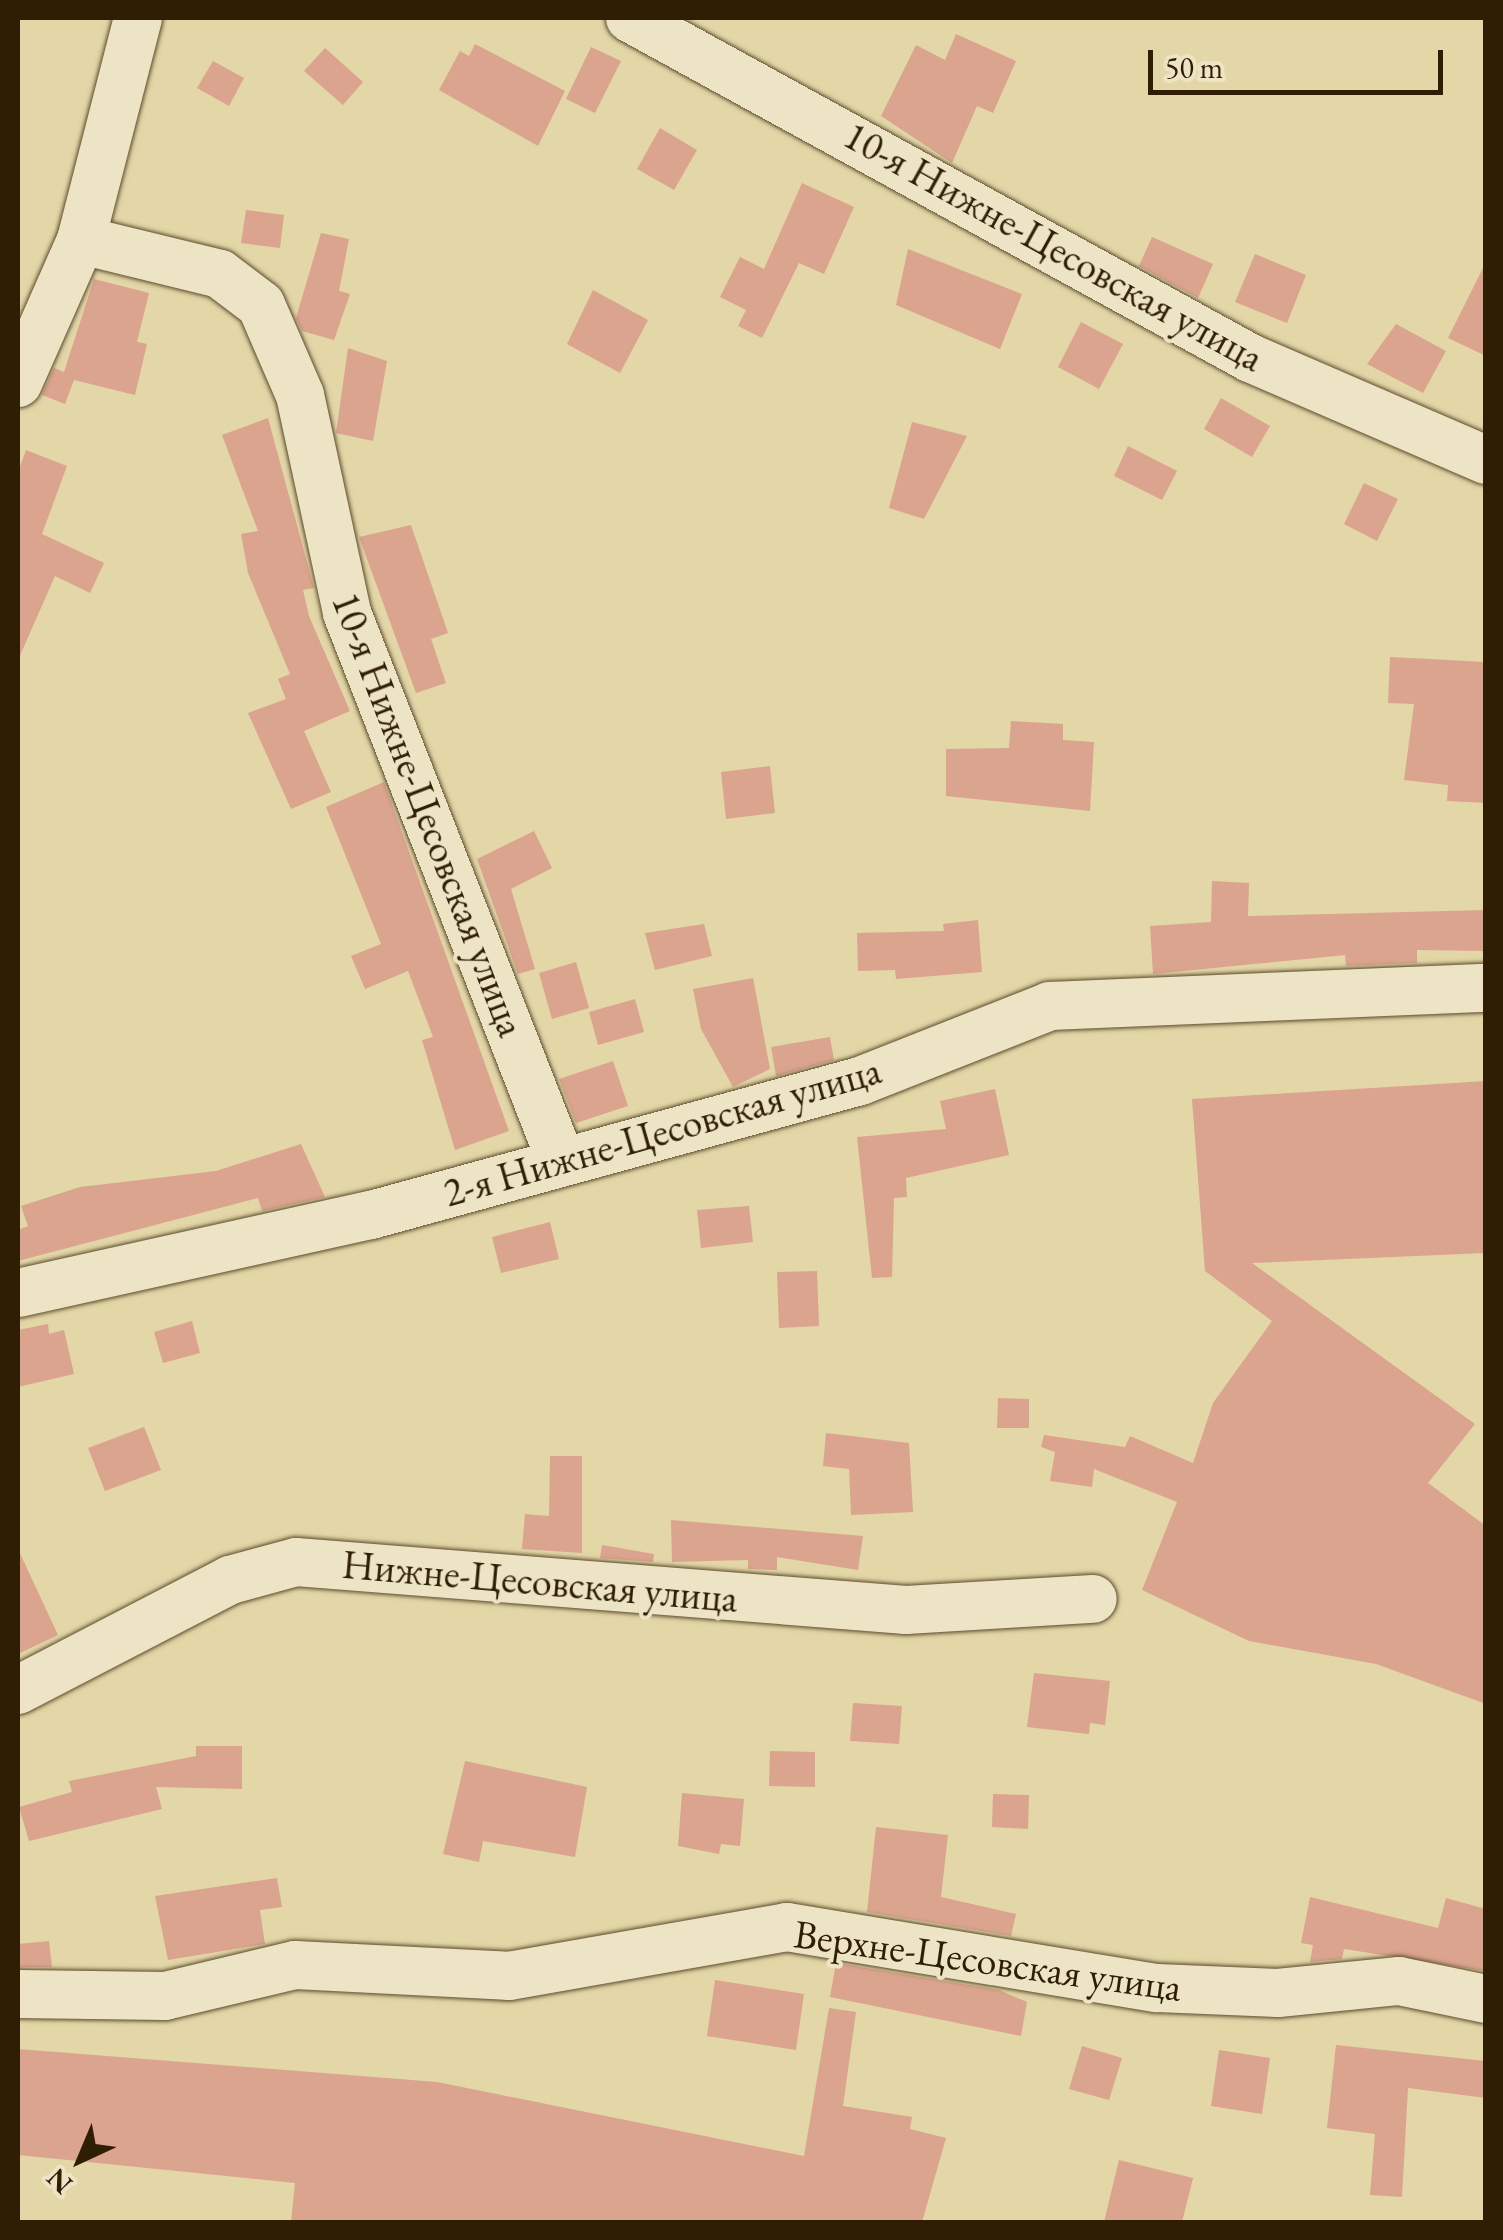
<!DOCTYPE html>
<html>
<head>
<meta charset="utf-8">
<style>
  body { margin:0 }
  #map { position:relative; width:1503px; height:2240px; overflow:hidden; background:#e3d6a7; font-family:"EB Garamond",serif }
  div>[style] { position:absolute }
  .building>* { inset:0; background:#dba48e }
  .roads { filter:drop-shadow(0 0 2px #5c4c2c) drop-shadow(0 0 2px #5c4c2c) }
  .minor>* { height:48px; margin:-24px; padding:0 24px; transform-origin:24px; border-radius:24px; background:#ede4c6 }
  span { translate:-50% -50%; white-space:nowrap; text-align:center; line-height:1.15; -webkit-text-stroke:8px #ede4c6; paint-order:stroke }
  .street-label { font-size:40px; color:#2f1e03 }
  .frame { position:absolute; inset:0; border:20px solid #2f1e03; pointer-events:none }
  .north { position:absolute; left:30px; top:2110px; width:100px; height:100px; -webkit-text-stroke:8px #ede4c6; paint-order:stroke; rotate:224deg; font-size:28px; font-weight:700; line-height:40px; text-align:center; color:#2f1e03 }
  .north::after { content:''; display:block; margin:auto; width:35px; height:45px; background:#2f1e03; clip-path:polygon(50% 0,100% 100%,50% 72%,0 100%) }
  .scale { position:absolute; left:1148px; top:50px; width:295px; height:45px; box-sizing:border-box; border:5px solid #2f1e03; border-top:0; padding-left:12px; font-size:30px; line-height:35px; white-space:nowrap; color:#2f1e03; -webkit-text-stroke:8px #ede4c6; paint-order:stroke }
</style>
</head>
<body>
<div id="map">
  <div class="building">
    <i style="clip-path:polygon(956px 34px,1016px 61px,993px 113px,977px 106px,952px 163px,881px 116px,916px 45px,945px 60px)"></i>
    <i style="clip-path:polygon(475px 44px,565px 91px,538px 146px,439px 90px,460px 51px,469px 56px)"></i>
    <i style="clip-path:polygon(591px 47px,621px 61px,595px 113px,566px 99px)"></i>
    <i style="clip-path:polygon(325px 48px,363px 82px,343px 105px,304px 71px)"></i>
    <i style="clip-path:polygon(213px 61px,244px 78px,229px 106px,197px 88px)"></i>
    <i style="clip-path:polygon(660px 128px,697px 150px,674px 190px,637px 169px)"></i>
    <i style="clip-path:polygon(802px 183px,854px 207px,824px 274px,799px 263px,762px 338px,738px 326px,746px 310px,720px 297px,740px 257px,764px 269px)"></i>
    <i style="clip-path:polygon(246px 210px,284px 215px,280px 248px,241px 243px)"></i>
    <i style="clip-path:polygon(321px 233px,349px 239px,339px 291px,350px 294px,334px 340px,302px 331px,296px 318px)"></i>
    <i style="clip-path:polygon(1152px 237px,1213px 264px,1198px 298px,1139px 266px)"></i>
    <i style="clip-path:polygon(908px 249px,1022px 294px,1000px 349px,896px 305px)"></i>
    <i style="clip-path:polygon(1255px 254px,1306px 275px,1287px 323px,1235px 302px)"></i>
    <i style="clip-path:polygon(1486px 262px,1486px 356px,1448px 338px)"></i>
    <i style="clip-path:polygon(94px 279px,149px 293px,137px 342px,147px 344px,135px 395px,74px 380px,65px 404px,42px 395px,54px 368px,64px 372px)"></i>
    <i style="clip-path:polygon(593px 290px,648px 320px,620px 373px,567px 344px)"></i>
    <i style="clip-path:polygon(1081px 322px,1123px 344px,1099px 389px,1058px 367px)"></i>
    <i style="clip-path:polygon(1396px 324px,1446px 351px,1423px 393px,1367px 364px)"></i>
    <i style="clip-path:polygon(348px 348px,387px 361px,373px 441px,336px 433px)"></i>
    <i style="clip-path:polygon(1221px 398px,1270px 426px,1252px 457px,1204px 429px)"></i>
    <i style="clip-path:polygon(268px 418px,314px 588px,303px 590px,309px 616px,350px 711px,304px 731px,331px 792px,291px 809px,248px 713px,286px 699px,278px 679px,290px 674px,248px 573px,241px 534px,258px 531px,222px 435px)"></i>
    <i style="clip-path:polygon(912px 422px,967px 436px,924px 519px,889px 508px)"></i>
    <i style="clip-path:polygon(1128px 446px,1177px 471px,1162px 500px,1114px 476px)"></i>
    <i style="clip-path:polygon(26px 450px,67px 466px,42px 534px,104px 563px,90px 593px,55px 576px,18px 660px,18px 472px)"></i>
    <i style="clip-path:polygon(1364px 483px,1398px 499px,1377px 541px,1344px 524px)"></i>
    <i style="clip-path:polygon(411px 525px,448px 633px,431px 639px,446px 683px,416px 693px,359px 537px)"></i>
    <i style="clip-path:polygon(1390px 657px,1486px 662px,1486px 803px,1447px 801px,1448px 785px,1404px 780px,1414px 704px,1388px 703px)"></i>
    <i style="clip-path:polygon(1011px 721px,1063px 724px,1063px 740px,1094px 742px,1090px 811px,946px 796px,946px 749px,1009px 748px)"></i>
    <i style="clip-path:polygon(770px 766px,775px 813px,726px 819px,721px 772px)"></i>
    <i style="clip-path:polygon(384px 782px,509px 1131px,455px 1150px,422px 1040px,433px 1037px,408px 971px,365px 989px,351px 956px,381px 944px,326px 807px)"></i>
    <i style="clip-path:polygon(462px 817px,477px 859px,534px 831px,552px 868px,511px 889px,535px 969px,518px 974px)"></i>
    <i style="clip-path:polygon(1212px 881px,1249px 883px,1248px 916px,1486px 910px,1486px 951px,1417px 950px,1417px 963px,1346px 966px,1345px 955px,1153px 974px,1150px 926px,1211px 922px)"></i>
    <i style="clip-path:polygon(978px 920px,982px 972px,896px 979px,895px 970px,858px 971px,857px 933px,944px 931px,943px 924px)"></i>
    <i style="clip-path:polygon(704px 924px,712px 956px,655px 970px,645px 933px)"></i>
    <i style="clip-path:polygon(576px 962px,589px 1008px,552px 1019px,539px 973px)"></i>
    <i style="clip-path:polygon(753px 978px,770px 1069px,733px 1087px,701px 1029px,693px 989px)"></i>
    <i style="clip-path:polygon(635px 999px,644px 1032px,598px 1045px,589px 1012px)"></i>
    <i style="clip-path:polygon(830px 1037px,834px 1060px,776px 1076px,771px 1047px)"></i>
    <i style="clip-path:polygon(613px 1061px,628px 1106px,576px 1123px,559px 1079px)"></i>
    <i style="clip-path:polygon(1486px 1081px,1486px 1253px,1252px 1263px,1475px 1424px,1428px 1483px,1486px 1526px,1486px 1704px,1376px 1664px,1249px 1641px,1142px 1590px,1177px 1502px,1094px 1469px,1092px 1487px,1050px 1481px,1055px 1452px,1041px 1447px,1044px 1435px,1125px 1447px,1130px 1436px,1193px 1463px,1213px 1403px,1272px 1321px,1205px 1271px,1192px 1099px)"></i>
    <i style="clip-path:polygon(995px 1089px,1009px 1155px,906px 1178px,907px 1197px,894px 1198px,892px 1277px,872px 1278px,857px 1137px,946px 1129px,940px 1101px)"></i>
    <i style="clip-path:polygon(301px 1144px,325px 1197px,262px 1211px,258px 1198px,18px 1261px,18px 1230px,28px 1226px,21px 1206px,80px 1187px,216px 1171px)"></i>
    <i style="clip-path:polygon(749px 1206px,753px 1242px,701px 1248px,697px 1210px)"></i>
    <i style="clip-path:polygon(550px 1222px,559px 1259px,501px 1273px,492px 1237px)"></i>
    <i style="clip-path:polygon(817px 1271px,819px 1326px,779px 1328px,777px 1272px)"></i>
    <i style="clip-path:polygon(192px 1321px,200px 1353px,163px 1363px,154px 1332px)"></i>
    <i style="clip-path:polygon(48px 1324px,49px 1334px,64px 1330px,74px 1374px,18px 1387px,18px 1330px)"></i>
    <i style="clip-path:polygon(998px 1398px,1029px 1399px,1029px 1428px,997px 1428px)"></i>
    <i style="clip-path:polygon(144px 1427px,161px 1470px,105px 1491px,88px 1448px)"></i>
    <i style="clip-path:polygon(826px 1433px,909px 1443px,913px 1512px,851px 1515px,849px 1469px,823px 1466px)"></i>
    <i style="clip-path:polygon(550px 1456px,582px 1456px,582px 1553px,522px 1549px,525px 1514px,549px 1516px)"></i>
    <i style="clip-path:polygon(671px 1520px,863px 1536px,858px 1570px,777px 1557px,777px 1570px,748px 1569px,748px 1560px,672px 1562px)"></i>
    <i style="clip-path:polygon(602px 1545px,654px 1554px,653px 1562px,600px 1558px)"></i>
    <i style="clip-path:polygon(18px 1549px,58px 1635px,18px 1654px)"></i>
    <i style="clip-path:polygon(1034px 1673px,1110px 1681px,1105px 1725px,1090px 1723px,1089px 1734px,1027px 1727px)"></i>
    <i style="clip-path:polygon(853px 1703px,902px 1706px,899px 1744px,850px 1741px)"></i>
    <i style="clip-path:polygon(196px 1746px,242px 1746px,242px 1789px,156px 1787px,162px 1809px,29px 1841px,19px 1807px,72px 1792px,69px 1781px,196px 1756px)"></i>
    <i style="clip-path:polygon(770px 1751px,815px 1752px,815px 1787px,769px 1786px)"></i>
    <i style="clip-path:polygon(465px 1761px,587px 1787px,575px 1857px,483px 1841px,479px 1862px,443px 1854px)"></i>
    <i style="clip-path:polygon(682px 1793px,744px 1799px,740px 1846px,721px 1844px,719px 1854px,678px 1846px)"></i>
    <i style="clip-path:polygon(993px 1794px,1029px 1795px,1028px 1829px,992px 1827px)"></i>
    <i style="clip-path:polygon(876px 1827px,948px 1835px,941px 1897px,1016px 1914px,1011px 1936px,867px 1912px)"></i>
    <i style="clip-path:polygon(277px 1878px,282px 1907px,260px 1910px,265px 1944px,168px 1960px,155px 1896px)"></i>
    <i style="clip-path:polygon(1310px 1897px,1438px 1928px,1446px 1898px,1486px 1909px,1486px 1971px,1344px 1949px,1342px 1959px,1310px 1962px,1313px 1945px,1301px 1943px)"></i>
    <i style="clip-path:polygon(49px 1941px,52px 1967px,18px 1967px,18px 1944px)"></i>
    <i style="clip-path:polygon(836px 1963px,999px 1990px,1027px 2002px,1021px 2036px,830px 1997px)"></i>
    <i style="clip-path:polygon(715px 1980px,804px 1994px,796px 2050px,707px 2036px)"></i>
    <i style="clip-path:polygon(829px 2008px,856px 2012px,843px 2106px,912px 2117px,910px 2129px,946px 2138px,922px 2222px,291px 2222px,295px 2183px,18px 2155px,18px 2049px,437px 2082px,804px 2156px)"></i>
    <i style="clip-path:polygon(1336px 2045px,1486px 2061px,1486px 2098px,1408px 2088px,1402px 2197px,1370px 2195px,1375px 2134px,1327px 2128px)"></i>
    <i style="clip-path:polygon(1082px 2046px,1122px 2058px,1109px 2100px,1069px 2089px)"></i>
    <i style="clip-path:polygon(1219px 2050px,1270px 2058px,1262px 2114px,1211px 2106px)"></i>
    <i style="clip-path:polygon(1119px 2160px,1193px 2178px,1182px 2222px,1104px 2222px)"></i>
  </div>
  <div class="roads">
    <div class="minor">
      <i style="left:630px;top:18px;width:707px;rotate:28.74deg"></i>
      <i style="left:1250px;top:358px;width:257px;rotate:23.4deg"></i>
      <i style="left:81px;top:240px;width:143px;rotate:13.7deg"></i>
      <i style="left:220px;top:274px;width:51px;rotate:37.1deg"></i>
      <i style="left:261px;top:305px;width:98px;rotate:66.6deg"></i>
      <i style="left:300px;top:395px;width:223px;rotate:77.8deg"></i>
      <i style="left:347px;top:613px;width:588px;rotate:68.67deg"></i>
      <i style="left:18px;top:383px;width:156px;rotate:-66.2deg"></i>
      <i style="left:81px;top:240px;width:229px;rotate:-75.6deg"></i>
      <i style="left:18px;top:1293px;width:362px;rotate:-12.5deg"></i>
      <i style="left:371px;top:1215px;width:507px;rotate:-15.32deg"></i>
      <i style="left:860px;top:1081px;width:204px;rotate:-21.5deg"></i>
      <i style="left:1050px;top:1006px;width:436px;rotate:-2.4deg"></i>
      <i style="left:18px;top:1690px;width:239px;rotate:-27.4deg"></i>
      <i style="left:230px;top:1580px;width:68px;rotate:-15.3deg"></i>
      <i style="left:296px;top:1562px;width:612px;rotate:4.5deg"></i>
      <i style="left:906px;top:1610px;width:187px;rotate:-3.4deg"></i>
      <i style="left:18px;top:1994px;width:147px;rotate:0.8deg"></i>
      <i style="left:165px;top:1996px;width:134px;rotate:-13.4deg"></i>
      <i style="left:295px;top:1965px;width:214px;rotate:2.9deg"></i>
      <i style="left:509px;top:1976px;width:282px;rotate:-10deg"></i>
      <i style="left:787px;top:1927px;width:375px;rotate:9.4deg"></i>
      <i style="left:1157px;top:1988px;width:121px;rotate:2.4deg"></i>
      <i style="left:1278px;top:1993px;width:122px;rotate:-5.7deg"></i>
      <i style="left:1399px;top:1981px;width:89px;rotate:11.7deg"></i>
    </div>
  </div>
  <div class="street-label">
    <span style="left:1054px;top:246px;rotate:29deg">10-я Нижне-Цесовская улица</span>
    <span style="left:429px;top:814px;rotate:69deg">10-я Нижне-Цесовская улица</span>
    <span style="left:662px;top:1131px;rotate:-16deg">2-я Нижне-Цесовская улица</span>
    <span style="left:540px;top:1581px;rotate:5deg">Нижне-Цесовская улица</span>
    <span style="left:988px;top:1960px;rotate:8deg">Верхне-Цесовская улица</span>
  </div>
  <div class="frame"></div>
  <div class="north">N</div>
  <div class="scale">50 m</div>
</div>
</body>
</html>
